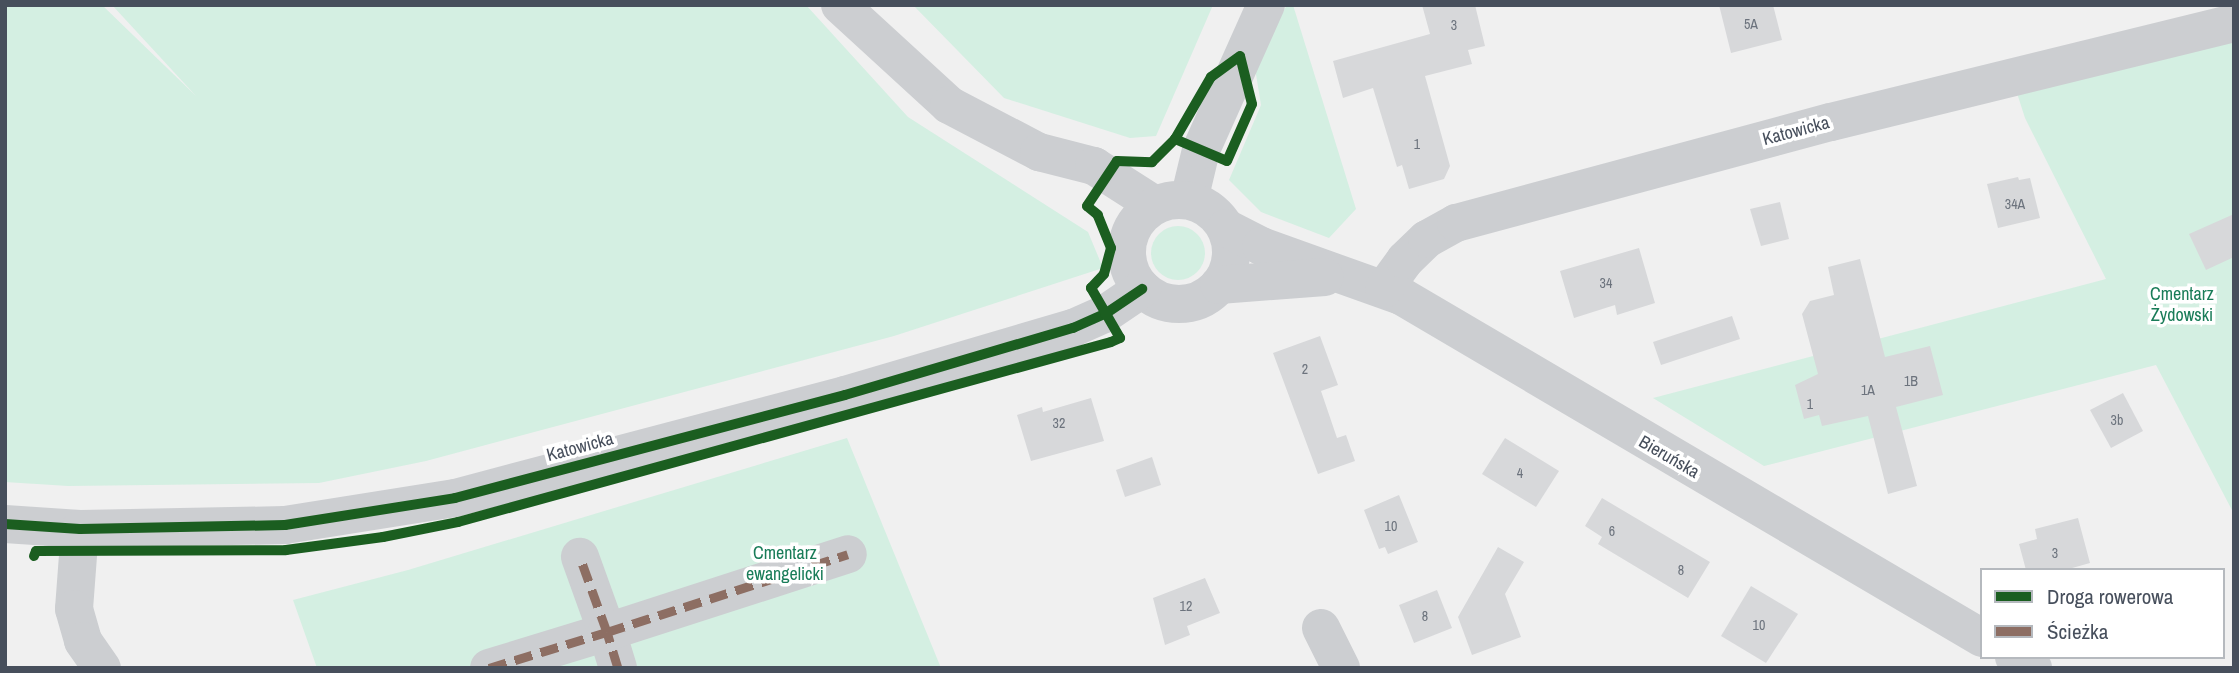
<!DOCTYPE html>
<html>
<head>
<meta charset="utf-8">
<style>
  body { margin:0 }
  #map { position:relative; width:2239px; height:673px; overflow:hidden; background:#f0f0f0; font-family:"Archivo Narrow",sans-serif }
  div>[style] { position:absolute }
  .green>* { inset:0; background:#d4efe2 }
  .round { border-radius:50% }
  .building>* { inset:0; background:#d7d8da }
  .minor>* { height:38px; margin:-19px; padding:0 19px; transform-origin:19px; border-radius:19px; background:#ccced1 }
  .minor>.ring { margin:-19px; padding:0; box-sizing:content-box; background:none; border:38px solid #ccced1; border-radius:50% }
  .quiet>* { height:9px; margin-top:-4.5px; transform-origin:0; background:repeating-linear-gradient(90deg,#8d6e63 0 18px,transparent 0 27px) }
  .cycleway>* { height:10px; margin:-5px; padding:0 5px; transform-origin:5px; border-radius:5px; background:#1b5e20 }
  span { translate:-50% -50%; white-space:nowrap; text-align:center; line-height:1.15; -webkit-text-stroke:7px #fff; paint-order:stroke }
  .number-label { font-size:14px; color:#6c737d }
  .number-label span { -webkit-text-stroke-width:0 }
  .street-label { font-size:18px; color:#474f5c }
  .park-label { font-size:18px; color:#197c58 }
  .frame { position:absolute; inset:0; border:7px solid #474f5c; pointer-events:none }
  .legend { position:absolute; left:1980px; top:568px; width:245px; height:91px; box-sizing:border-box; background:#fff; border:2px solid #b5b9be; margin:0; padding:9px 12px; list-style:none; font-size:21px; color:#474f5c }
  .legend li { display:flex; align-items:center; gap:14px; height:35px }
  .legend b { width:35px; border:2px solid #b5b9be }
</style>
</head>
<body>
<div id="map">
  <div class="green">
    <i style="clip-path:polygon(5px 5px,102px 5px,196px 96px,112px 5px,806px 5px,908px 117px,1088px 232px,1103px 268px,894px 336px,426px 461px,319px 483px,68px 486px,5px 482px)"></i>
    <i style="clip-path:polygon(913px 5px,1213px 5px,1156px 136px,1130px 138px,1004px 98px)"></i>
    <i style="clip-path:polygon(1287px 5px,1293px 5px,1356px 209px,1329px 238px,1261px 212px,1229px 180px,1261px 105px,1254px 62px)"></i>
    <i style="clip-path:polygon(2234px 33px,2234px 514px,2156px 365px,1764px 466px,1653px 398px,2106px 279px,2025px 118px,2015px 87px)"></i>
    <i class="round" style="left:1151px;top:226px;width:54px;height:54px"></i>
    <i style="clip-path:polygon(847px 438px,941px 668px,317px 668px,293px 600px,408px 570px)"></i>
  </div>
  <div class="building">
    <i style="clip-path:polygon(1422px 5px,1475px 5px,1485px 46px,1468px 50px,1472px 64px,1425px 76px,1450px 166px,1444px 179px,1409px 189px,1402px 165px,1397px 167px,1373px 88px,1343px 98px,1333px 61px,1430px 34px)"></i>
    <i style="clip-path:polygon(1719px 5px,1773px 5px,1782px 40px,1731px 53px)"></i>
    <i style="clip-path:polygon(2018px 177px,2019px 180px,2030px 178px,2040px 218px,1998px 228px,1987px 184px)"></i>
    <i style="clip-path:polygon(1780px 202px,1789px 239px,1761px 246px,1750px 209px)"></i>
    <i style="clip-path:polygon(2234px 214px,2234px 257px,2206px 270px,2189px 234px)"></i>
    <i style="clip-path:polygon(1639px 248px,1655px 303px,1617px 315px,1615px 305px,1574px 318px,1560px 271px)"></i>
    <i style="clip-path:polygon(1860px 259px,1885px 357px,1930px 346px,1943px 395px,1896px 407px,1917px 486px,1888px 494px,1868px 416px,1822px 426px,1819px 415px,1804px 419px,1795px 385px,1818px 374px,1802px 314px,1810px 301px,1834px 295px,1828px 267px)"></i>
    <i style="clip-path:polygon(1732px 316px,1740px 339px,1661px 365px,1653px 342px)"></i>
    <i style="clip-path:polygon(1320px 336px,1338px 385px,1321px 391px,1337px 438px,1346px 435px,1355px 461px,1318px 474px,1273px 353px)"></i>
    <i style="clip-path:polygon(2123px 393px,2143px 431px,2111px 448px,2090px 410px)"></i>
    <i style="clip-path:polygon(1091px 398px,1104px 441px,1031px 461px,1017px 415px,1042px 407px,1043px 412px)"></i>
    <i style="clip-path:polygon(1505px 438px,1559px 471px,1536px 507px,1482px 474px)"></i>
    <i style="clip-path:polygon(1152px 457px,1161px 485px,1125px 497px,1116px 470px)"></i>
    <i style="clip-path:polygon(1399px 495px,1418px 542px,1388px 554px,1385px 547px,1379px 549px,1364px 510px)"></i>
    <i style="clip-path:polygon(1602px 498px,1710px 562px,1688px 598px,1598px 544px,1602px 537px,1585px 526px)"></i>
    <i style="clip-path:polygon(2078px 518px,2090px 563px,2065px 570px,2026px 570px,2019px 544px,2037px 539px,2035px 529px)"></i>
    <i style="clip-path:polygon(1498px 547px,1524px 562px,1505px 594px,1521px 637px,1472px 655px,1458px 617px)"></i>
    <i style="clip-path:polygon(1205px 578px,1220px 613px,1187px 626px,1190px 635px,1165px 645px,1153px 598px)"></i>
    <i style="clip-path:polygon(1751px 586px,1798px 614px,1766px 663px,1721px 636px)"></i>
    <i style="clip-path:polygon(1437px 590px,1452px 628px,1414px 643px,1399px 605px)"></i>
  </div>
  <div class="minor">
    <i style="left:840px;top:5px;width:148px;rotate:42.5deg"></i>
    <i style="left:949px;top:105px;width:102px;rotate:27.6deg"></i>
    <i style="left:1039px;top:152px;width:57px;rotate:14.3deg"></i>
    <i style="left:1094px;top:166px;width:72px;rotate:32.6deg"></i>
    <i style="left:1189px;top:200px;width:51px;rotate:-76.5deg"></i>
    <i style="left:1201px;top:150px;width:159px;rotate:-65.9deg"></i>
    <i class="ring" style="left:1127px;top:200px;width:66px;height:66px"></i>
    <i style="left:1226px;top:228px;width:39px;rotate:27deg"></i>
    <i style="left:1261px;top:246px;width:149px;rotate:19.7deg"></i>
    <i style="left:1401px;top:296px;width:674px;rotate:30.48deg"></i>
    <i style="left:1219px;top:285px;width:106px;rotate:-4.3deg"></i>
    <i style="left:1384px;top:289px;width:36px;rotate:-54deg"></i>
    <i style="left:1405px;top:260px;width:30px;rotate:-44deg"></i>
    <i style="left:1427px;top:239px;width:33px;rotate:-29deg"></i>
    <i style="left:1456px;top:223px;width:388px;rotate:-15.1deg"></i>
    <i style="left:1831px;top:122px;width:415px;rotate:-13.8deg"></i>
    <i style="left:5px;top:524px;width:75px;rotate:3.8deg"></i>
    <i style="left:80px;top:529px;width:205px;rotate:-1.1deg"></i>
    <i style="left:285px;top:525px;width:172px;rotate:-9deg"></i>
    <i style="left:455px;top:498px;width:403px;rotate:-14.8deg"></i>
    <i style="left:845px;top:395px;width:238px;rotate:-16.4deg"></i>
    <i style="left:1073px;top:328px;width:35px;rotate:-24deg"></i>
    <i style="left:1105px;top:314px;width:45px;rotate:-34deg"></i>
    <i style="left:80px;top:529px;width:80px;rotate:94.3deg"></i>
    <i style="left:74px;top:609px;width:33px;rotate:74deg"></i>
    <i style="left:83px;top:641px;width:33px;rotate:55deg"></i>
    <i style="left:1321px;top:628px;width:45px;rotate:63.4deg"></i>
    <i style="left:2014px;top:657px;width:22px;rotate:30deg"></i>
    <i style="left:489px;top:668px;width:123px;rotate:-17deg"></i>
    <i style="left:607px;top:632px;width:80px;rotate:-109.8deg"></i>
    <i style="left:618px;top:668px;width:38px;rotate:-107deg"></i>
    <i style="left:607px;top:632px;width:253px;rotate:-17.9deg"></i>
  </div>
  <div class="quiet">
    <i style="left:489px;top:668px;width:123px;rotate:-17deg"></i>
    <i style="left:607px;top:632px;width:80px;rotate:-109.8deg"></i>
    <i style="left:618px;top:668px;width:38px;rotate:-107deg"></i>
    <i style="left:607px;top:632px;width:253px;rotate:-17.9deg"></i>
  </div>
  <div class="cycleway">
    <i style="left:5px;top:524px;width:75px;rotate:3.8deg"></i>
    <i style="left:80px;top:529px;width:205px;rotate:-1.1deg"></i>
    <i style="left:285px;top:525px;width:172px;rotate:-9deg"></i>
    <i style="left:455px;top:498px;width:403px;rotate:-14.8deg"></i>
    <i style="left:845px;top:395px;width:238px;rotate:-16.4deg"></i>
    <i style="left:1073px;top:328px;width:35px;rotate:-24deg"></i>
    <i style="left:1105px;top:314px;width:45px;rotate:-34deg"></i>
    <i style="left:34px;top:556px;width:5px;rotate:-68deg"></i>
    <i style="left:36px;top:551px;width:250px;rotate:-0.2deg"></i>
    <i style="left:286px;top:550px;width:98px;rotate:-7.6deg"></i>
    <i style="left:383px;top:537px;width:76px;rotate:-11.3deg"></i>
    <i style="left:458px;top:522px;width:677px;rotate:-15.41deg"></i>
    <i style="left:1111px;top:342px;width:10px;rotate:-24deg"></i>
    <i style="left:1120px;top:338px;width:58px;rotate:-120.1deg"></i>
    <i style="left:1091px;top:288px;width:19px;rotate:-47deg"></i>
    <i style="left:1104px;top:274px;width:27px;rotate:-75deg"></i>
    <i style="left:1111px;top:248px;width:35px;rotate:-112deg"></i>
    <i style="left:1098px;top:215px;width:14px;rotate:-141deg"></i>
    <i style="left:1087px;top:206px;width:54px;rotate:-56.3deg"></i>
    <i style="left:1117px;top:161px;width:35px;rotate:2deg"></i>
    <i style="left:1152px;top:162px;width:33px;rotate:-45deg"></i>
    <i style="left:1175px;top:139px;width:56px;rotate:22.9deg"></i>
    <i style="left:1227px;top:161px;width:62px;rotate:-66.3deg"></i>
    <i style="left:1252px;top:104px;width:49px;rotate:-104deg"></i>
    <i style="left:1240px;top:56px;width:36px;rotate:144deg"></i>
    <i style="left:1211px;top:77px;width:72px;rotate:120.1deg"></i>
  </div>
  <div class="number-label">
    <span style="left:1751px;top:24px">5A</span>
    <span style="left:1454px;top:25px">3</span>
    <span style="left:1417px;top:144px">1</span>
    <span style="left:2015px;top:204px">34A</span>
    <span style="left:1606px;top:283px">34</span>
    <span style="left:1305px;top:369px">2</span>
    <span style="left:1911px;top:381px">1B</span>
    <span style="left:1868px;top:390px">1A</span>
    <span style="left:1810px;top:404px">1</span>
    <span style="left:2117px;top:420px">3b</span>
    <span style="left:1059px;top:423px">32</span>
    <span style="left:1520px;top:473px">4</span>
    <span style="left:1391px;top:526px">10</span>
    <span style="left:1612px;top:531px">6</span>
    <span style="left:2055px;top:553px">3</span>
    <span style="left:1681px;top:570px">8</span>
    <span style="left:1186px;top:606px">12</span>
    <span style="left:1425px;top:616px">8</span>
    <span style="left:1759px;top:625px">10</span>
  </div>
  <div class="street-label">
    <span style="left:1796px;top:131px;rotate:-15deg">Katowicka</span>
    <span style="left:580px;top:447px;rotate:-15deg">Katowicka</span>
    <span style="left:1669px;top:457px;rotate:30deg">Bieruńska</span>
  </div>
  <div class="park-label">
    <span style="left:2182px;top:305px">Cmentarz<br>Żydowski</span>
    <span style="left:785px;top:564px">Cmentarz<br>ewangelicki</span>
  </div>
  <div class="frame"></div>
  <ul class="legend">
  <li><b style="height:9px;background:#1b5e20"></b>Droga rowerowa</li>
  <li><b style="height:9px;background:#8d6e63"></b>Ścieżka</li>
  </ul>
</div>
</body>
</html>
